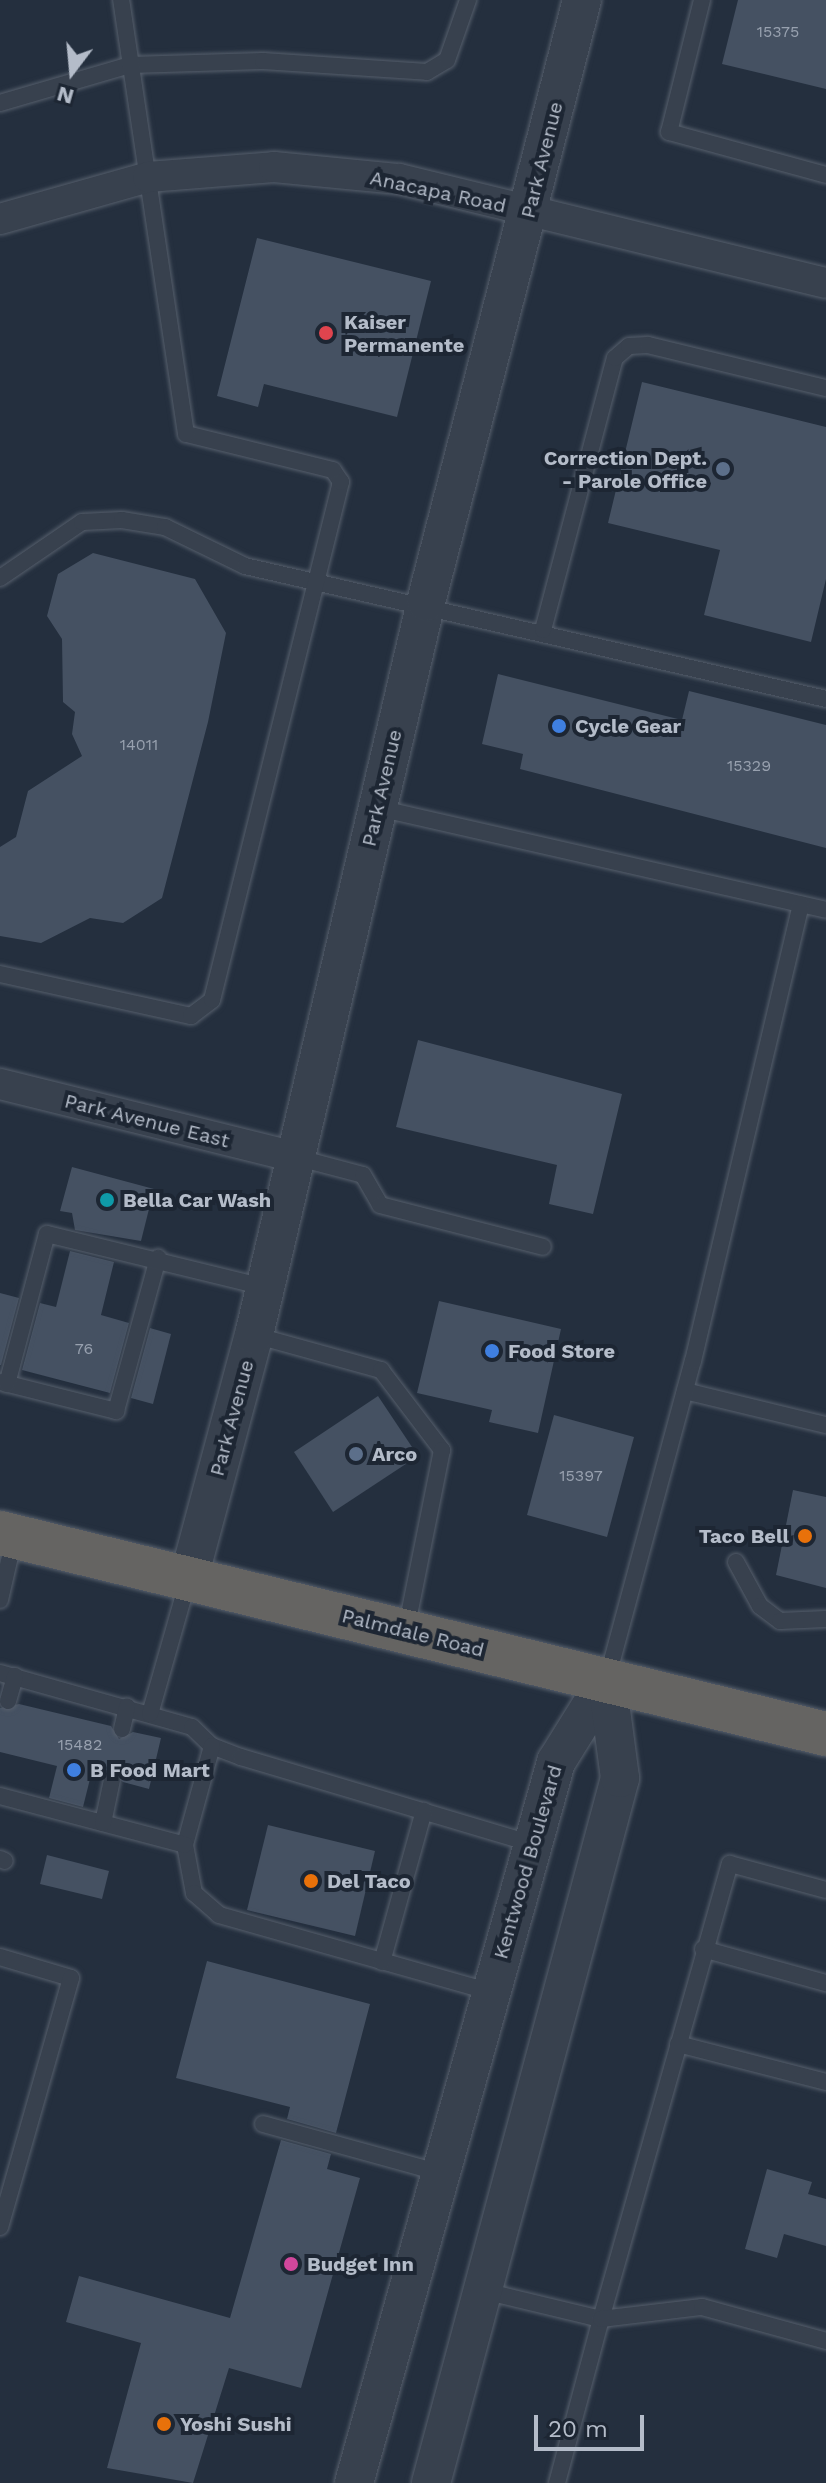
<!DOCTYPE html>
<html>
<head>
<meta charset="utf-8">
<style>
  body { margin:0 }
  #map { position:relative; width:826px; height:2483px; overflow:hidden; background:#242f3e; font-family:"Work Sans",sans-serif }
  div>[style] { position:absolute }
  .building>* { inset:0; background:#455162 }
  .roads { filter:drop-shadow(0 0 2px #565f6c) drop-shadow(0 0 2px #565f6c) }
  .service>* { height:16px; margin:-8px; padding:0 8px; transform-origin:8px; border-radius:8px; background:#38414e }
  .minor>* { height:30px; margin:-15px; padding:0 15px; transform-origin:15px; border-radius:15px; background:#38414e }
  .tertiary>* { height:38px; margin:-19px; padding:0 19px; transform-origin:19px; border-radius:19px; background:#38414e }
  .trunk>* { height:44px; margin:-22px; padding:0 22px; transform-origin:22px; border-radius:22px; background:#656462 }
  .dots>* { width:22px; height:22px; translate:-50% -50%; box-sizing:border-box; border:4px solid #1d2633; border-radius:50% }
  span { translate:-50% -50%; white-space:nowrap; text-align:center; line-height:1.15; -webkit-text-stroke:8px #1d2633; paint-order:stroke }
  .number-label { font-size:16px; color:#98a1af }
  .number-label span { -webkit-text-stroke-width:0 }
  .street-label { font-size:20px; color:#b4bcc9 }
  .poi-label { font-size:20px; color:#b4bcc9; font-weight:700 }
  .left { translate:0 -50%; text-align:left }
  .right { translate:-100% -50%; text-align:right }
  .north { position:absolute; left:32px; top:32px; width:80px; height:80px; -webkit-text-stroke:6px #1d2633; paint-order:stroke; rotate:196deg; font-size:22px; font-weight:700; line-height:32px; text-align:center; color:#b4bcc9 }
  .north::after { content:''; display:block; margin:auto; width:28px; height:36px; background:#b4bcc9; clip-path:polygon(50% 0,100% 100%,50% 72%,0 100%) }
  .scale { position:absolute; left:534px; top:2415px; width:110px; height:36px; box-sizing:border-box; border:4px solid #b4bcc9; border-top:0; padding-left:10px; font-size:24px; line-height:28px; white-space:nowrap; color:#b4bcc9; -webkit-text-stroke:6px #1d2633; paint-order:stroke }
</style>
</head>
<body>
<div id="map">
  <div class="building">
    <i style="clip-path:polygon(738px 0,826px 0,826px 89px,722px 64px)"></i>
    <i style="clip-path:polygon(257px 238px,431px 281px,397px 417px,264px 384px,258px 407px,217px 396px)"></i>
    <i style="clip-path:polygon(642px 382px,826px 427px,826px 579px,811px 642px,704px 615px,720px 550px,608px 523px)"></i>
    <i style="clip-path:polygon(93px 553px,195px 579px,226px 633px,208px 722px,162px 898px,123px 923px,90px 918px,41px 943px,0 936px,0 847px,16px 837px,28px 791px,82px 756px,72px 734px,75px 712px,63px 702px,62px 639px,47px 616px,58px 574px)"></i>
    <i style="clip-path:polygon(498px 674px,682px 720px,689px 691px,826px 725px,826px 848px,520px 769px,523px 754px,482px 744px)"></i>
    <i style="clip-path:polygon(418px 1040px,622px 1094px,593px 1214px,549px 1204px,557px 1165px,396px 1127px)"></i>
    <i style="clip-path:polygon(72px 1167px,154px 1189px,141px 1241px,75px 1230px,72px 1213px,60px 1211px)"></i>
    <i style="clip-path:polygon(70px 1251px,114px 1262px,101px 1315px,129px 1323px,110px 1393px,22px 1370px,40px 1303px,56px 1307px)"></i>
    <i style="clip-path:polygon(0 1293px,19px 1298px,1px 1365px,0 1365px)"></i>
    <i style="clip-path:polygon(439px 1301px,561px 1329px,538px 1433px,489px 1422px,492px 1410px,417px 1393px)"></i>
    <i style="clip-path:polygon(150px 1328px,171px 1334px,153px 1404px,131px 1398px)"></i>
    <i style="clip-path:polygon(378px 1396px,418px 1456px,333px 1512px,294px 1452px)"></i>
    <i style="clip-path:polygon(554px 1415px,634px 1437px,607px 1537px,527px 1515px)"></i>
    <i style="clip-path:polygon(793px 1490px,826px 1497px,826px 1588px,776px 1575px)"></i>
    <i style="clip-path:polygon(19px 1704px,111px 1726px,119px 1739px,133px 1732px,161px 1738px,149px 1789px,123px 1782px,109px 1769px,91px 1775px,83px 1807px,49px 1798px,57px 1766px,0 1752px,0 1708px)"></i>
    <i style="clip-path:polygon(268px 1825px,375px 1851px,355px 1936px,247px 1910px)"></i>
    <i style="clip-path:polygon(47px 1855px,109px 1871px,102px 1899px,40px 1884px)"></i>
    <i style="clip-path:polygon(207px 1961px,370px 2004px,336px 2133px,287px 2119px,290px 2107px,176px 2078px)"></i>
    <i style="clip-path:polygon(281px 2140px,331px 2154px,327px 2169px,360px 2178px,301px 2388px,229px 2368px,193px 2483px,107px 2468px,141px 2343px,66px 2322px,79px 2276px,230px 2318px)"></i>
    <i style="clip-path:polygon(767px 2169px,812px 2182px,808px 2194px,826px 2199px,826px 2246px,784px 2234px,777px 2258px,745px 2249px)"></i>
  </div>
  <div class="roads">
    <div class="service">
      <i style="left:702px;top:0;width:136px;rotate:104deg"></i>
      <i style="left:669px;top:132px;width:163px;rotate:15.3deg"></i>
      <i style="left:0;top:103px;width:135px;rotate:-16.3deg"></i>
      <i style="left:130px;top:65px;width:133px;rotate:-1.7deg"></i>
      <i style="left:263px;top:61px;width:164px;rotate:3.8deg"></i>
      <i style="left:427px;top:72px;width:23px;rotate:-31deg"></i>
      <i style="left:447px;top:60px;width:64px;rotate:-70.7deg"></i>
      <i style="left:0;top:578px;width:99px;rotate:-34.3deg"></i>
      <i style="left:82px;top:522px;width:40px;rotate:-2.9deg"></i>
      <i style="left:122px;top:520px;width:44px;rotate:9.2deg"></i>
      <i style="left:165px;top:527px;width:89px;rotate:26deg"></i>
      <i style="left:245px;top:566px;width:596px;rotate:12.89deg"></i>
      <i style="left:543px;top:630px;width:281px;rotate:-75.2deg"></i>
      <i style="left:615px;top:358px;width:18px;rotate:-41deg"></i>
      <i style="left:629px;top:346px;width:19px;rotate:-3deg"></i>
      <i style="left:648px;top:345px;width:183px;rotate:13.6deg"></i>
      <i style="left:378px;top:808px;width:459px;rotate:12.8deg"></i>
      <i style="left:0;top:974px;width:196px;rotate:12.4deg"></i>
      <i style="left:191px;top:1016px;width:26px;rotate:-37deg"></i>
      <i style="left:212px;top:1000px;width:534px;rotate:-76.02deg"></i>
      <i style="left:341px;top:482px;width:14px;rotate:-124deg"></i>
      <i style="left:333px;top:470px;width:151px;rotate:-166.2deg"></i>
      <i style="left:186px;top:434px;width:439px;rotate:-98.5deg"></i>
      <i style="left:295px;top:1157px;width:70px;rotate:14.8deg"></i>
      <i style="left:363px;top:1175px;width:34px;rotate:60deg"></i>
      <i style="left:380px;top:1205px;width:168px;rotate:14.4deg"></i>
      <i style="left:254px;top:1335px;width:132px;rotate:15.4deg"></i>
      <i style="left:381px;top:1370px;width:101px;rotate:52.7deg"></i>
      <i style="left:442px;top:1450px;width:184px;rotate:101.3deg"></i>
      <i style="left:0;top:1382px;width:120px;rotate:14deg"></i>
      <i style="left:116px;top:1411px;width:159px;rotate:-74.6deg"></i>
      <i style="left:7px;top:1384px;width:155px;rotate:-75.1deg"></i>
      <i style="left:47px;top:1234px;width:224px;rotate:13.7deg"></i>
      <i style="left:685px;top:1391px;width:145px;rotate:13.6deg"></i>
      <i style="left:736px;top:1562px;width:50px;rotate:61.4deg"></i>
      <i style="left:760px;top:1606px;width:25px;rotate:37deg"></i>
      <i style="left:780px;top:1621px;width:46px;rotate:-2.5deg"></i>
      <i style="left:0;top:1600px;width:63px;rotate:-77.1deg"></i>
      <i style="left:0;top:1673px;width:199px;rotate:15.7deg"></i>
      <i style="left:192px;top:1727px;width:28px;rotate:44deg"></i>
      <i style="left:212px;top:1746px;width:31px;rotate:21deg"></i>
      <i style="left:241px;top:1757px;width:305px;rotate:16.6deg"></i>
      <i style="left:607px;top:1679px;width:329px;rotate:-74.9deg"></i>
      <i style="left:693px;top:1361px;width:469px;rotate:-76.7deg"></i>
      <i style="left:8px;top:1701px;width:26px;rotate:-74deg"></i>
      <i style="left:150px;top:1714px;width:138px;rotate:-74.1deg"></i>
      <i style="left:122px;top:1729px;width:23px;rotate:-77deg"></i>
      <i style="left:212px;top:1746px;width:103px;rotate:105.3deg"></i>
      <i style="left:185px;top:1845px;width:49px;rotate:79.4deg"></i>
      <i style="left:194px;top:1893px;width:33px;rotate:41deg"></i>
      <i style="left:219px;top:1915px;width:283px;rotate:15.8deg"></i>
      <i style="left:0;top:1796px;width:191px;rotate:14.8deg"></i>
      <i style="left:103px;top:1823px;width:44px;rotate:-78.2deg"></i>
      <i style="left:0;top:1859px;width:5px;rotate:22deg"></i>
      <i style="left:703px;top:1949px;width:128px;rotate:15.5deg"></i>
      <i style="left:0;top:1957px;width:74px;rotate:16.5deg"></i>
      <i style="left:71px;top:1978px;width:259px;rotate:105.9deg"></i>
      <i style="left:382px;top:1962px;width:157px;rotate:-74.5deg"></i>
      <i style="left:678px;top:2044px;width:153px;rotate:14.4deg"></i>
      <i style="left:263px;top:2124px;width:185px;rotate:15.4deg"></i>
      <i style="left:484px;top:2291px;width:120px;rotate:13.5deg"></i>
      <i style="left:601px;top:2319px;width:473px;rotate:-74.2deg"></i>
      <i style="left:730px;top:1864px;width:99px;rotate:15.2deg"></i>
      <i style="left:557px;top:2483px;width:170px;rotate:-75deg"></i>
      <i style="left:601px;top:2319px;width:102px;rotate:-6.8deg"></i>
      <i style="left:702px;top:2307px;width:129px;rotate:15.3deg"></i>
    </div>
    <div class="minor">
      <i style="left:0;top:219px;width:154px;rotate:-15.8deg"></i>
      <i style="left:148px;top:177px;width:126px;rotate:-4.5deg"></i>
      <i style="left:274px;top:167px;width:126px;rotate:5.5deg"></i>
      <i style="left:399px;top:179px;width:439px;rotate:13.7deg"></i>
      <i style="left:0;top:1084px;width:304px;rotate:13.9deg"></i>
    </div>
    <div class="tertiary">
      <i style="left:189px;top:1577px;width:251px;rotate:-75deg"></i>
      <i style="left:254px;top:1335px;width:753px;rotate:-76.79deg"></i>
      <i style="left:426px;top:602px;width:622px;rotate:-75.47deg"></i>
      <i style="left:354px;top:2483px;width:749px;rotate:-74.35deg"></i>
      <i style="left:556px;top:1762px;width:97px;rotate:-58.1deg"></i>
      <i style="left:431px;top:2483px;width:730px;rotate:-74.99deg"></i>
      <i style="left:620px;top:1778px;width:99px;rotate:-97.6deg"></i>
    </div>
    <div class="trunk">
      <i style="left:0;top:1533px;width:850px;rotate:13.68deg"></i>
    </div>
  </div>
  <div class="dots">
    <i style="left:326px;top:333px;background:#e0444e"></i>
    <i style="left:723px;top:469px;background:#5c6f8a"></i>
    <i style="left:559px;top:726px;background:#3f7fe0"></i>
    <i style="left:107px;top:1200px;background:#0f9aa8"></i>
    <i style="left:492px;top:1351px;background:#3f7fe0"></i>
    <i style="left:356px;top:1454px;background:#5c6f8a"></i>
    <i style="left:805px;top:1536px;background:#e8710a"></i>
    <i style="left:74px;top:1770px;background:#3f7fe0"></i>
    <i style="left:311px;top:1881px;background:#e8710a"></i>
    <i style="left:291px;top:2264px;background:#d1479c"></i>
    <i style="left:164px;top:2424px;background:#e8710a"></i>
  </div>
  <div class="number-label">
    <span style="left:778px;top:32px">15375</span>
    <span style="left:139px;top:745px">14011</span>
    <span style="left:749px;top:766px">15329</span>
    <span style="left:84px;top:1349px">76</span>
    <span style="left:581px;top:1476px">15397</span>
    <span style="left:80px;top:1745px">15482</span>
  </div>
  <div class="street-label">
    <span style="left:542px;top:160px;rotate:-76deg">Park Avenue</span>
    <span style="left:438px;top:192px;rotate:12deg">Anacapa Road</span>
    <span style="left:382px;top:788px;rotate:-77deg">Park Avenue</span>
    <span style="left:147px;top:1121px;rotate:14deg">Park Avenue East</span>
    <span style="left:232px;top:1418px;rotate:-75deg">Park Avenue</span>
    <span style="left:413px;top:1633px;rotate:14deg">Palmdale Road</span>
    <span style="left:528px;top:1862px;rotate:-74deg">Kentwood Boulevard</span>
  </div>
  <div class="poi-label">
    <span class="left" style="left:344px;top:334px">Kaiser<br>Permanente</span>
    <span class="right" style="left:707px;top:470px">Correction Dept.<br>- Parole Office</span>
    <span class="left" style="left:575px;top:726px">Cycle Gear</span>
    <span class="left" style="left:123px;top:1200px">Bella Car Wash</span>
    <span class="left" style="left:508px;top:1351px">Food Store</span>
    <span class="left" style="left:372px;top:1454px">Arco</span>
    <span class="right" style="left:789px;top:1536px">Taco Bell</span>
    <span class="left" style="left:90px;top:1770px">B Food Mart</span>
    <span class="left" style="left:327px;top:1881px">Del Taco</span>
    <span class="left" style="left:307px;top:2264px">Budget Inn</span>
    <span class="left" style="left:180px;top:2424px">Yoshi Sushi</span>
  </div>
  <div class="north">N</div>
  <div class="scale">20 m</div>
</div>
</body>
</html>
